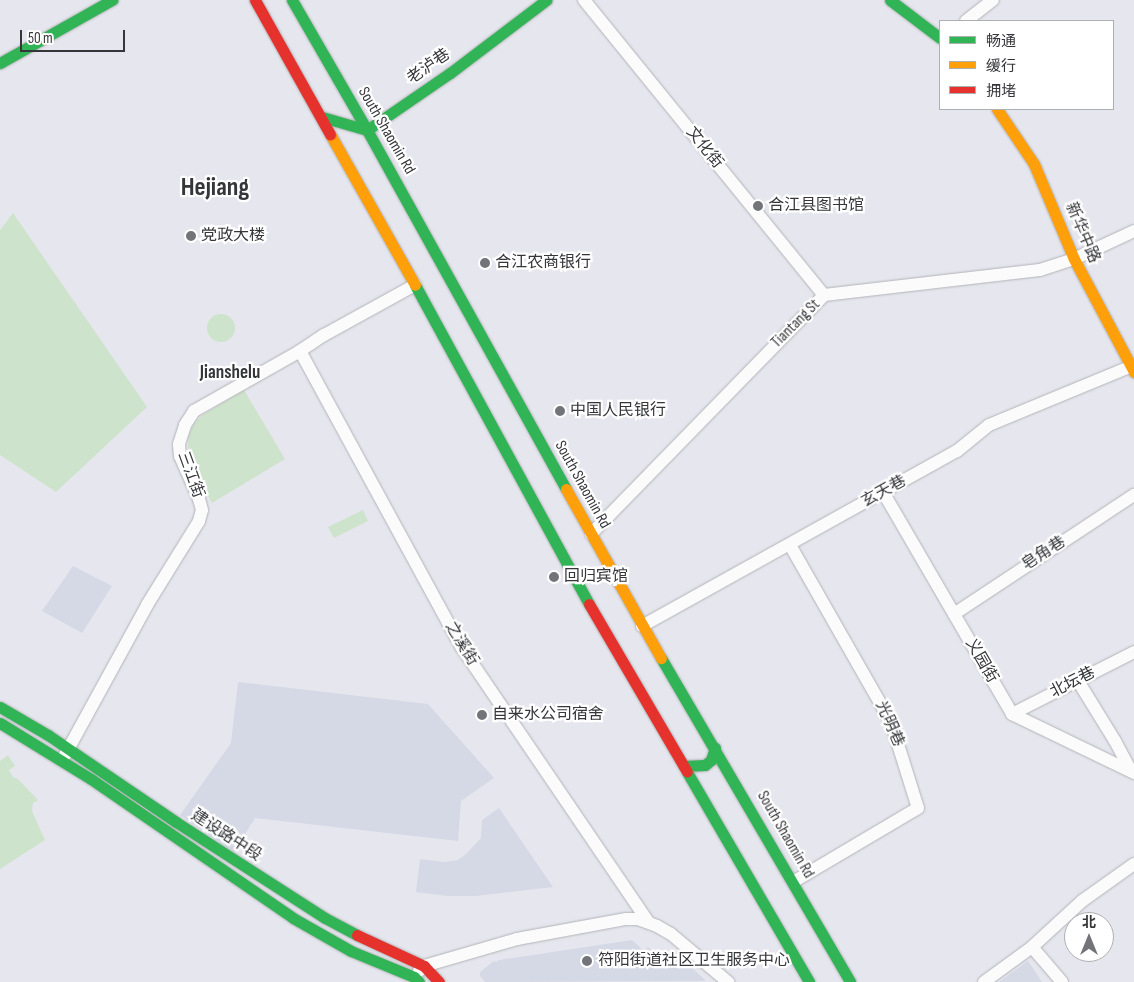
<!DOCTYPE html>
<html>
<head>
<meta charset="utf-8">
<style>
  body { margin:0 }
  #map { position:relative; width:1134px; height:982px; overflow:hidden; background:#e6e7ee; font-family:"Sofia Sans Condensed","Noto Sans SC",sans-serif }
  div>[style] { position:absolute }
  .built>* { inset:0; background:#d5d9e5 }
  .green>* { inset:0; background:#cee3cb }
  .round { border-radius:50% }
  .roads { filter:drop-shadow(0 0 1px #b2b3b8) drop-shadow(0 0 1px #b2b3b8) }
  .street>* { height:12px; margin:-6px; padding:0 6px; transform-origin:6px; border-radius:6px; background:#fbfbfc }
  .fast>* { height:11px; margin:-5.5px; padding:0 5.5px; transform-origin:5.5px; border-radius:5.5px; background:#30b455 }
  .slow>* { height:11px; margin:-5.5px; padding:0 5.5px; transform-origin:5.5px; border-radius:5.5px; background:#ff9f0a }
  .jam>* { height:11px; margin:-5.5px; padding:0 5.5px; transform-origin:5.5px; border-radius:5.5px; background:#e5322d }
  .dots>* { width:14px; height:14px; translate:-50% -50%; box-sizing:border-box; border:2px solid #fff; border-radius:50% }
  span { translate:-50% -50%; white-space:nowrap; text-align:center; line-height:1.15; -webkit-text-stroke:4.5px #fff; paint-order:stroke }
  .street-label { font-size:16px; color:#34363a }
  .poi-label { font-size:16px; color:#34363a }
  .left { translate:0 -50%; text-align:left }
  .quarter-label { font-size:19px; color:#34363a; font-weight:700 }
  .town-label { font-size:26px; color:#34363a; font-weight:700 }
  .legend { position:absolute; left:939px; top:20px; width:175px; height:90px; box-sizing:border-box; background:#fff; border:1px solid #aeafb0; margin:0; padding:6px 9px; list-style:none; font-size:15px; color:#34363a }
  .legend li { display:flex; align-items:center; gap:10px; height:25px }
  .legend b { width:25px; border:1px solid #aeafb0 }
  .north { position:absolute; left:1064px; top:912px; width:50px; height:50px; box-sizing:border-box; background:#fff; border:1px solid #aeafb0; border-radius:50%; rotate:0deg; font-size:14px; font-weight:700; line-height:20px; text-align:center; color:#34363a }
  .north::after { content:''; display:block; margin:auto; width:18px; height:22px; background:#727479; clip-path:polygon(50% 0,100% 100%,50% 72%,0 100%) }
  .scale { position:absolute; left:20px; top:30px; width:105px; height:22px; box-sizing:border-box; border:2px solid #34363a; border-top:0; padding-left:6px; font-size:15px; line-height:18px; white-space:nowrap; color:#34363a; -webkit-text-stroke:4px #fff; paint-order:stroke }
</style>
</head>
<body>
<div id="map">
  <div class="built">
    <i style="clip-path:polygon(73px 566px,112px 586px,82px 633px,42px 611px)"></i>
    <i style="clip-path:polygon(238px 682px,428px 704px,494px 778px,461px 801px,458px 841px,255px 818px,234px 852px,180px 815px,231px 743px)"></i>
    <i style="clip-path:polygon(499px 808px,553px 887px,476px 896px,447px 896px,416px 892px,420px 859px,445px 862px,458px 860px,466px 854px,481px 838px,482px 820px)"></i>
    <i style="clip-path:polygon(632px 940px,644px 951px,648px 947px,662px 960px,668px 954px,681px 967px,686px 962px,706px 981px,485px 982px,480px 976px,480px 972px,494px 961px,496px 962px,499px 960px)"></i>
    <i style="clip-path:polygon(1028px 961px,1042px 982px,999px 982px)"></i>
  </div>
  <div class="green">
    <i style="clip-path:polygon(13px 213px,147px 407px,56px 492px,0 455px,0 230px)"></i>
    <i class="round" style="left:207px;top:314px;width:28px;height:28px"></i>
    <i style="clip-path:polygon(244px 390px,285px 459px,212px 503px,192px 469px,188px 445px,189px 435px,194px 423px,204px 414px)"></i>
    <i style="clip-path:polygon(363px 510px,368px 521px,334px 538px,328px 527px)"></i>
    <i style="clip-path:polygon(8px 755px,15px 766px,9px 770px,13px 777px,18px 779px,38px 800px,33px 803px,32px 811px,45px 840px,0 869px,0 761px)"></i>
  </div>
  <div class="roads">
    <div class="street">
      <i style="left:584px;top:0;width:380px;rotate:50.9deg"></i>
      <i style="left:966px;top:21px;width:34px;rotate:-38deg"></i>
      <i style="left:300px;top:351px;width:338px;rotate:61.4deg"></i>
      <i style="left:462px;top:648px;width:331px;rotate:55.8deg"></i>
      <i style="left:883px;top:492px;width:257px;rotate:59.8deg"></i>
      <i style="left:1012px;top:714px;width:136px;rotate:25.8deg"></i>
      <i style="left:591px;top:534px;width:334px;rotate:-45.7deg"></i>
      <i style="left:824px;top:295px;width:217px;rotate:-6.6deg"></i>
      <i style="left:1040px;top:270px;width:36px;rotate:-18deg"></i>
      <i style="left:1074px;top:259px;width:66px;rotate:-25deg"></i>
      <i style="left:790px;top:545px;width:204px;rotate:60.3deg"></i>
      <i style="left:891px;top:722px;width:90px;rotate:72.6deg"></i>
      <i style="left:918px;top:808px;width:145px;rotate:149.4deg"></i>
      <i style="left:954px;top:614px;width:216px;rotate:-33.5deg"></i>
      <i style="left:642px;top:626px;width:360px;rotate:-29.1deg"></i>
      <i style="left:957px;top:451px;width:41px;rotate:-39.1deg"></i>
      <i style="left:989px;top:425px;width:152px;rotate:-22.4deg"></i>
      <i style="left:1078px;top:681px;width:70px;rotate:58.3deg"></i>
      <i style="left:1115px;top:741px;width:34px;rotate:62deg"></i>
      <i style="left:1012px;top:714px;width:137px;rotate:-26.9deg"></i>
      <i style="left:65px;top:755px;width:171px;rotate:-61.3deg"></i>
      <i style="left:147px;top:605px;width:99px;rotate:-58.2deg"></i>
      <i style="left:199px;top:521px;width:11px;rotate:-75deg"></i>
      <i style="left:202px;top:510px;width:11px;rotate:-105deg"></i>
      <i style="left:199px;top:499px;width:47px;rotate:-113.8deg"></i>
      <i style="left:180px;top:456px;width:12px;rotate:-95deg"></i>
      <i style="left:179px;top:444px;width:20px;rotate:-72deg"></i>
      <i style="left:185px;top:425px;width:17px;rotate:-57deg"></i>
      <i style="left:194px;top:411px;width:122px;rotate:-29.5deg"></i>
      <i style="left:300px;top:351px;width:29px;rotate:-34deg"></i>
      <i style="left:324px;top:335px;width:104px;rotate:-28.8deg"></i>
      <i style="left:1032px;top:947px;width:46px;rotate:49.4deg"></i>
      <i style="left:419px;top:971px;width:7px;rotate:-45deg"></i>
      <i style="left:424px;top:966px;width:97px;rotate:-16.2deg"></i>
      <i style="left:517px;top:939px;width:111px;rotate:-10.4deg"></i>
      <i style="left:626px;top:919px;width:12px"></i>
      <i style="left:638px;top:919px;width:20px;rotate:20deg"></i>
      <i style="left:657px;top:926px;width:16px;rotate:30deg"></i>
      <i style="left:671px;top:934px;width:75px;rotate:40.1deg"></i>
      <i style="left:984px;top:982px;width:59px;rotate:-36.1deg"></i>
      <i style="left:1032px;top:947px;width:68px;rotate:-42.6deg"></i>
      <i style="left:1082px;top:901px;width:64px;rotate:-35.4deg"></i>
    </div>
    <div class="fast">
      <i style="left:292px;top:0;width:150px;rotate:60deg"></i>
      <i style="left:367px;top:130px;width:410px;rotate:61deg"></i>
      <i style="left:890px;top:0;width:63px;rotate:37.2deg"></i>
      <i style="left:0;top:63px;width:129px;rotate:-29.4deg"></i>
      <i style="left:322px;top:117px;width:47px;rotate:16.1deg"></i>
      <i style="left:367px;top:130px;width:101px;rotate:-34.5deg"></i>
      <i style="left:450px;top:73px;width:121px;rotate:-37.2deg"></i>
      <i style="left:415px;top:285px;width:363px;rotate:61.4deg"></i>
      <i style="left:661px;top:658px;width:375px;rotate:59.7deg"></i>
      <i style="left:0;top:707px;width:56px;rotate:30.3deg"></i>
      <i style="left:48px;top:735px;width:155px;rotate:34.2deg"></i>
      <i style="left:176px;top:822px;width:177px;rotate:32.8deg"></i>
      <i style="left:325px;top:918px;width:36px;rotate:28deg"></i>
      <i style="left:0;top:723px;width:107px;rotate:31.6deg"></i>
      <i style="left:91px;top:779px;width:245px;rotate:34.5deg"></i>
      <i style="left:293px;top:918px;width:67px;rotate:29.6deg"></i>
      <i style="left:351px;top:951px;width:68px;rotate:22.4deg"></i>
      <i style="left:414px;top:977px;width:7px;rotate:45deg"></i>
      <i style="left:684px;top:766px;width:21px;rotate:-3deg"></i>
      <i style="left:705px;top:765px;width:8px;rotate:-40deg"></i>
      <i style="left:711px;top:760px;width:13px;rotate:-72deg"></i>
      <i style="left:687px;top:772px;width:243px;rotate:59.8deg"></i>
    </div>
    <div class="slow">
      <i style="left:997px;top:109px;width:66px;rotate:56.1deg"></i>
      <i style="left:1034px;top:164px;width:103px;rotate:67.2deg"></i>
      <i style="left:1074px;top:259px;width:128px;rotate:62deg"></i>
      <i style="left:330px;top:134px;width:173px;rotate:60.6deg"></i>
      <i style="left:566px;top:489px;width:194px;rotate:60.7deg"></i>
    </div>
    <div class="jam">
      <i style="left:255px;top:0;width:154px;rotate:60.8deg"></i>
      <i style="left:589px;top:604px;width:194px;rotate:59.7deg"></i>
      <i style="left:357px;top:935px;width:74px;rotate:24.8deg"></i>
      <i style="left:424px;top:966px;width:22px;rotate:47deg"></i>
    </div>
  </div>
  <div class="dots">
    <i style="left:758px;top:206px;background:#727479"></i>
    <i style="left:191px;top:236px;background:#727479"></i>
    <i style="left:485px;top:263px;background:#727479"></i>
    <i style="left:560px;top:411px;background:#727479"></i>
    <i style="left:554px;top:577px;background:#727479"></i>
    <i style="left:482px;top:715px;background:#727479"></i>
    <i style="left:587px;top:961px;background:#727479"></i>
  </div>
  <div class="street-label">
    <span style="left:429px;top:67px;rotate:-35deg">老泸巷</span>
    <span style="left:386px;top:131px;rotate:60deg">South Shaomin Rd</span>
    <span style="left:704px;top:148px;rotate:51deg">文化街</span>
    <span style="left:1082px;top:233px;rotate:67deg">新华中路</span>
    <span style="left:796px;top:324px;rotate:-45deg">Tiantang St</span>
    <span style="left:190px;top:475px;rotate:70deg">三江街</span>
    <span style="left:582px;top:485px;rotate:61deg">South Shaomin Rd</span>
    <span style="left:884px;top:492px;rotate:-29deg">玄天巷</span>
    <span style="left:1044px;top:554px;rotate:-33deg">皂角巷</span>
    <span style="left:461px;top:644px;rotate:59deg">之溪街</span>
    <span style="left:981px;top:661px;rotate:60deg">义园街</span>
    <span style="left:1073px;top:683px;rotate:-27deg">北坛巷</span>
    <span style="left:889px;top:724px;rotate:66deg">光明巷</span>
    <span style="left:785px;top:835px;rotate:60deg">South Shaomin Rd</span>
    <span style="left:226px;top:836px;rotate:33deg">建设路中段</span>
  </div>
  <div class="poi-label">
    <span class="left" style="left:768px;top:206px">合江县图书馆</span>
    <span class="left" style="left:201px;top:236px">党政大楼</span>
    <span class="left" style="left:495px;top:263px">合江农商银行</span>
    <span class="left" style="left:570px;top:411px">中国人民银行</span>
    <span class="left" style="left:564px;top:577px">回归宾馆</span>
    <span class="left" style="left:492px;top:715px">自来水公司宿舍</span>
    <span class="left" style="left:598px;top:961px">符阳街道社区卫生服务中心</span>
  </div>
  <div class="quarter-label">
    <span style="left:230px;top:373px">Jianshelu</span>
  </div>
  <div class="town-label">
    <span style="left:215px;top:188px">Hejiang</span>
  </div>
  <ul class="legend">
  <li><b style="height:6px;background:#30b455"></b>畅通</li>
  <li><b style="height:6px;background:#ff9f0a"></b>缓行</li>
  <li><b style="height:6px;background:#e5322d"></b>拥堵</li>
  </ul>
  <div class="north">北</div>
  <div class="scale">50 m</div>
</div>
</body>
</html>
